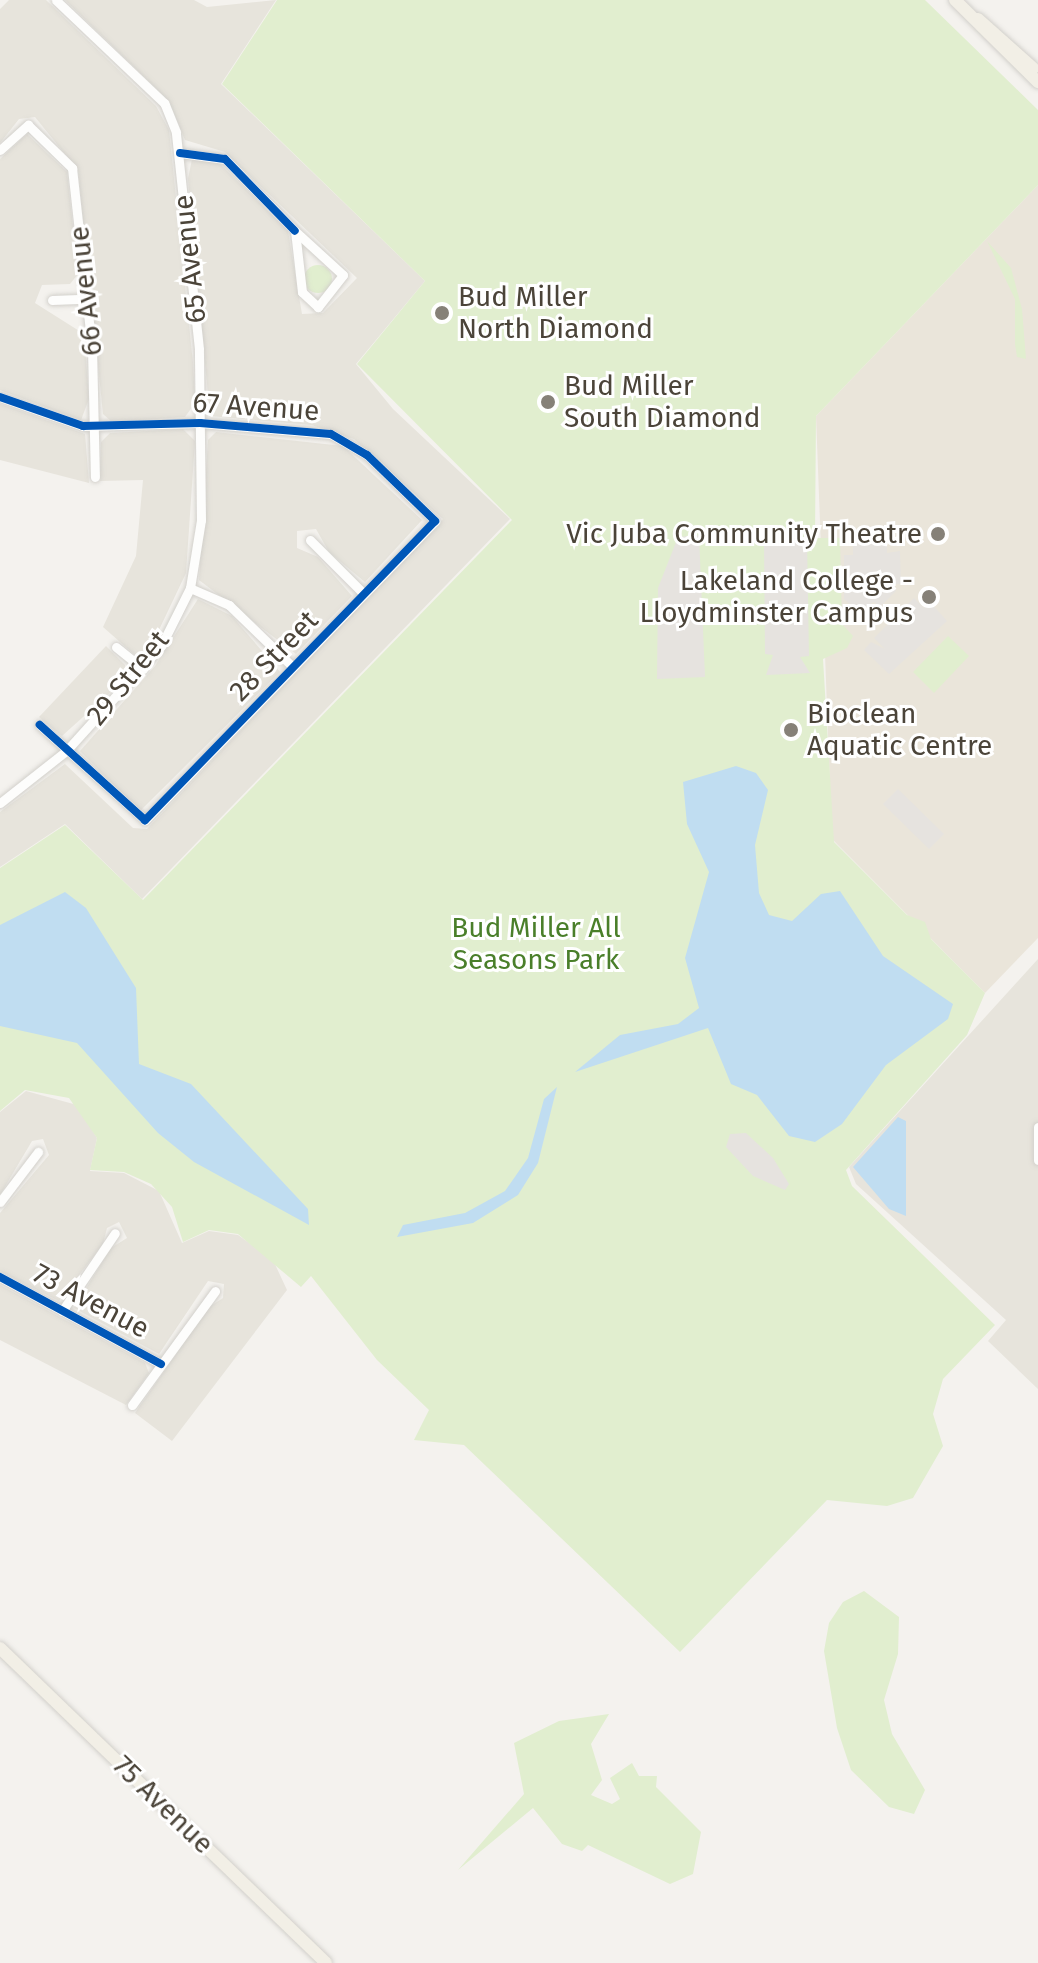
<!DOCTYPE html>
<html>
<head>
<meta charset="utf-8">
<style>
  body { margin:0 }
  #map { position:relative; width:1038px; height:1963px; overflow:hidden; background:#f4f2ee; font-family:"Fira Sans",sans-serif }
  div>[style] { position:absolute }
  .residential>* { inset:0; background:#e7e4dc }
  .education>* { inset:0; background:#eae5da }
  .green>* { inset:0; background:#e1eecf }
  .round { border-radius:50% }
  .parking>* { inset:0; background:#e6e3df }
  .water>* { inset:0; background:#c0ddf1 }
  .roads { filter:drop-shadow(0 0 2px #d2d0cb) drop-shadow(0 0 2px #d2d0cb) }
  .minor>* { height:9px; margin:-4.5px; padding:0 4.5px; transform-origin:4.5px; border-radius:4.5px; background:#fdfdfc }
  .major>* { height:12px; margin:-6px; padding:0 6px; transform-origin:6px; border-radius:6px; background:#f2efe6 }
  .cycleway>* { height:8px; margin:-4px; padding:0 4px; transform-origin:4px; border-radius:4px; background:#0057b8 }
  .dots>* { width:22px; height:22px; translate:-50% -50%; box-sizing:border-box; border:4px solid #fff; border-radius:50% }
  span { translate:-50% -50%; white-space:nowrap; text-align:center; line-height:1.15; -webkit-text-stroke:6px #fff; paint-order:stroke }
  .street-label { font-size:28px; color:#4b4439 }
  .poi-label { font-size:28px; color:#4b4439 }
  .left { translate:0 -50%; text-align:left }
  .right { translate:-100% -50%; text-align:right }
  .park-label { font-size:28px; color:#4a7f2a }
</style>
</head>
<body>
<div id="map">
  <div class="residential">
    <i style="clip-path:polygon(9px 0,46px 0,156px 106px,169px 130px,193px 363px,195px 403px,185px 417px,112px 422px,103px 414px,78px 170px,35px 117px,19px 119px,0 143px,0 9px)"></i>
    <i style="clip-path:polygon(65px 0,194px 0,207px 7px,276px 0,221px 84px,425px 281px,356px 364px,393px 409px,510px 519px,142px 899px,65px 824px,0 867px,0 812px,65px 764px,133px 828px,147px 829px,443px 519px,354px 439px,312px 425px,210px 416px,188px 179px,192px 159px,217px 161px,288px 231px,302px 314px,323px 313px,357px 278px,225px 152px,185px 140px,169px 101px)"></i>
    <i style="clip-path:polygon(27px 134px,67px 172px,78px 274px,70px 284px,42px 285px,35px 303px,84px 334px,89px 399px,81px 420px,0 390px,0 159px)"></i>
    <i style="clip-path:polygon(0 404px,85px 434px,89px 483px,0 460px)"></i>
    <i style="clip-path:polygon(183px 429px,195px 441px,186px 573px,149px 651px,136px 656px,103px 627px,136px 556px,143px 480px,100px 481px,101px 442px,110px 433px)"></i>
    <i style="clip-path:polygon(216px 432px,343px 446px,422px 520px,365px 582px,329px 552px,316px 529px,297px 531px,297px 548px,318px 557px,352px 596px,296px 654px,199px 580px,208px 440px)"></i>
    <i style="clip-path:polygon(198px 599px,232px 616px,280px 672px,140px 811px,80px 751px,155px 666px)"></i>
    <i style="clip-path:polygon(106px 646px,125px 665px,125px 679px,62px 736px,39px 717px)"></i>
    <i style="clip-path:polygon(1038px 959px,1038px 1389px,988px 1341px,1006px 1320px,856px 1184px,849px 1167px)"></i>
    <i style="clip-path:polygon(26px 1091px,77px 1105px,97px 1138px,90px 1171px,124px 1173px,159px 1191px,182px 1243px,209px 1231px,238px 1235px,273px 1260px,287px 1290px,172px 1441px,135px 1413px,209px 1307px,223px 1298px,224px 1284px,208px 1281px,159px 1354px,74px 1308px,111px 1248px,127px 1238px,119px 1222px,107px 1228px,103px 1244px,59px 1301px,0 1271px,0 1213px,49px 1155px,43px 1139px,32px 1141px,0 1195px,0 1112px)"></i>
    <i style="clip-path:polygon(0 1285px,145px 1363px,149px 1373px,126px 1405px,0 1340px)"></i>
  </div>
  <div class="education">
    <i style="clip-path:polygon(1038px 185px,1038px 938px,985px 993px,832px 839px,816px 416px)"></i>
  </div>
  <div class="green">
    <i style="clip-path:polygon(277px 0,925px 0,1038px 110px,1038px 185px,816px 416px,815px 538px,840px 538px,842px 624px,853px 636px,847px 648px,823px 659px,834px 842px,907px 915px,925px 922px,931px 939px,985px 993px,967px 1035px,846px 1170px,852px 1186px,995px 1325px,943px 1379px,933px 1414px,943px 1446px,913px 1498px,887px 1506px,827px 1500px,680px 1652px,464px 1445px,414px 1440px,429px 1410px,377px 1360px,311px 1276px,301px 1287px,238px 1234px,209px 1230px,183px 1242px,172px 1207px,151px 1184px,124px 1172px,90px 1170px,97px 1138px,69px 1098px,25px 1090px,0 1111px,0 868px,65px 825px,143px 900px,512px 520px,357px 364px,425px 281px,222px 84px)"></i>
    <i style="clip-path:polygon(987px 241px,1011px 268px,1022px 309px,1026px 359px,1017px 357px,1015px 344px,1015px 299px)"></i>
    <i class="round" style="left:304px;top:265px;width:28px;height:28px"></i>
    <i style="clip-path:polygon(948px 636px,969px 656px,934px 693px,913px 672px)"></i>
    <i style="clip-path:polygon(864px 1591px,899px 1617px,898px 1654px,884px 1700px,892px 1734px,925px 1790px,914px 1814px,889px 1807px,851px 1770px,837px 1728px,824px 1651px,829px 1623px,843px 1602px)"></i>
    <i style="clip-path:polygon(609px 1714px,591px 1744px,602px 1780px,591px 1795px,612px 1804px,620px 1799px,610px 1778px,632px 1763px,639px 1776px,657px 1776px,656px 1787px,701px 1832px,693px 1874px,670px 1884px,588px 1845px,582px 1851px,562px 1844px,533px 1808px,458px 1870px,524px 1794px,514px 1743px,559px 1721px)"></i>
  </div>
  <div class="parking">
    <i style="clip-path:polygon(772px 534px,807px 539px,809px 656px,800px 657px,810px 673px,766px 675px,773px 655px,765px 654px,764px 543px,772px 543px)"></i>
    <i style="clip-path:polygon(699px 535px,705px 677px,657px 679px,658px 588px,678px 537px)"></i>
    <i style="clip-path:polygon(853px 543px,887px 543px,887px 553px,900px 551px,901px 584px,890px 584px,896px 591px,880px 607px,874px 602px,858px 611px,844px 599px,844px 555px,853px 555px)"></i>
    <i style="clip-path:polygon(914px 598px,924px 608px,930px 602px,947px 621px,889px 674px,864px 650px,871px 642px,885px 649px,874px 638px)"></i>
    <i style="clip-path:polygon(898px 789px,944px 834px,929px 849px,883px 804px)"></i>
    <i style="clip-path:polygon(746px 1133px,773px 1158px,789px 1184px,785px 1190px,753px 1176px,726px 1147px,730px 1134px)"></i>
  </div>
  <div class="water">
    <i style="clip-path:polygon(736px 766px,756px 773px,768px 790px,755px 845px,759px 893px,769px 915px,792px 921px,821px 894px,840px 891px,883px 956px,953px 1004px,948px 1019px,886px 1065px,842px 1124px,815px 1142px,789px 1136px,757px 1095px,731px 1084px,708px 1028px,575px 1072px,620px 1035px,678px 1024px,699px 1008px,685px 958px,709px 872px,687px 824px,683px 782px)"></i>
    <i style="clip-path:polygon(65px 892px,86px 908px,136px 988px,139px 1064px,191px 1084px,308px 1209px,309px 1225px,194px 1162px,158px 1133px,77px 1043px,0 1026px,0 925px)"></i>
    <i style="clip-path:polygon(557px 1087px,538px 1163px,518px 1195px,473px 1223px,397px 1237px,403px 1225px,465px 1213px,505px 1191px,528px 1158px,544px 1099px)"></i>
    <i style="clip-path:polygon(898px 1117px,906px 1121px,906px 1216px,889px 1209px,853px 1167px)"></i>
  </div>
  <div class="roads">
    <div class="minor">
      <i style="left:0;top:150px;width:38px;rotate:-42deg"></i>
      <i style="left:28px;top:125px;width:62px;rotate:44.3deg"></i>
      <i style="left:72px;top:168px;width:181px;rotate:83.7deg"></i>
      <i style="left:92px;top:348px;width:129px;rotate:88.7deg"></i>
      <i style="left:180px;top:153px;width:45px;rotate:7.6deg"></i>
      <i style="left:225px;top:159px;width:100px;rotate:45.8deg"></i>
      <i style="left:295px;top:231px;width:65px;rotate:42.5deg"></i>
      <i style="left:343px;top:275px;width:41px;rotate:128deg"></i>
      <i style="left:318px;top:307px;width:22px;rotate:-137deg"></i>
      <i style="left:302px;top:292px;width:61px;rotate:-96.5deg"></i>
      <i style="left:52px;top:300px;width:33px;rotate:-2deg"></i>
      <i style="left:0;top:397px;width:88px;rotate:19.3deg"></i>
      <i style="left:83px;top:426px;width:117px;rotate:-1.5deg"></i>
      <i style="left:200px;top:423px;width:131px;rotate:4.8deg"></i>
      <i style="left:331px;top:434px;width:42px;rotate:30.3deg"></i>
      <i style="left:367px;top:455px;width:95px;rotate:44.1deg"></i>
      <i style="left:435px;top:521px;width:417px;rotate:134.1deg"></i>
      <i style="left:145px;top:820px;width:142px;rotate:-137.9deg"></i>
      <i style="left:310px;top:540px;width:76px;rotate:45deg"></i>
      <i style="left:190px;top:588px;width:43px;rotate:23.6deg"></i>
      <i style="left:229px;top:605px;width:89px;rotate:44.1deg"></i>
      <i style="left:116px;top:647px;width:35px;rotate:39deg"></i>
      <i style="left:0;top:803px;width:84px;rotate:-38.2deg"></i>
      <i style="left:66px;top:751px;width:142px;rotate:-47.9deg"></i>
      <i style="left:161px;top:646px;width:65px;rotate:-63.4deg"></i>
      <i style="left:190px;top:588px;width:69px;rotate:-80.8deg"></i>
      <i style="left:201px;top:520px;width:171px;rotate:-90.7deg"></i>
      <i style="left:199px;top:349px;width:218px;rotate:-96.1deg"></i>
      <i style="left:176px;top:132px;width:31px;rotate:-112deg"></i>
      <i style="left:164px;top:103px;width:149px;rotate:-136.4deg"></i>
      <i style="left:1038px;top:1127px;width:33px;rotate:90deg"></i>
      <i style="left:0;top:1202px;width:63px;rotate:-52.8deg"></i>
      <i style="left:0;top:1277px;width:183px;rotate:28.4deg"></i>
      <i style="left:62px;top:1311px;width:94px;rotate:-55.8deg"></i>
      <i style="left:132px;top:1405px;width:141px;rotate:-53.9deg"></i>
    </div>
    <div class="major">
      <i style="left:955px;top:0;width:117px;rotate:44.7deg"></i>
      <i style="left:978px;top:19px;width:74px;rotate:41.7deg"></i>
      <i style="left:0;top:1648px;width:453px;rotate:44deg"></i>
    </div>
  </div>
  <div class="cycleway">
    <i style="left:180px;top:153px;width:45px;rotate:7.6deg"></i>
    <i style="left:225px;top:159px;width:100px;rotate:45.8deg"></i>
    <i style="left:0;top:397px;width:88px;rotate:19.3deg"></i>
    <i style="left:83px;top:426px;width:117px;rotate:-1.5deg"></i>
    <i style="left:200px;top:423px;width:131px;rotate:4.8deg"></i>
    <i style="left:331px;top:434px;width:42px;rotate:30.3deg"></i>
    <i style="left:367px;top:455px;width:95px;rotate:44.1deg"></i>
    <i style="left:435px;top:521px;width:417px;rotate:134.1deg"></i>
    <i style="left:145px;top:820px;width:142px;rotate:-137.9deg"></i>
    <i style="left:0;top:1277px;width:183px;rotate:28.4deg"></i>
  </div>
  <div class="dots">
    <i style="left:442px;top:313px;background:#868178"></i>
    <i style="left:548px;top:402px;background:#868178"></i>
    <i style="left:938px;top:534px;background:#868178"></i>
    <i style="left:929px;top:597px;background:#868178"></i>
    <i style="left:791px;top:730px;background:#868178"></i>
  </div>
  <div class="street-label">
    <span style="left:190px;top:259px;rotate:-96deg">65 Avenue</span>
    <span style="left:86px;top:291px;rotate:-96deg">66 Avenue</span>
    <span style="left:256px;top:407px;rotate:4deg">67 Avenue</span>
    <span style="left:274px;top:656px;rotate:-46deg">28 Street</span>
    <span style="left:128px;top:678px;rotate:-51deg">29 Street</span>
    <span style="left:91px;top:1301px;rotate:28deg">73 Avenue</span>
    <span style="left:163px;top:1805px;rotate:44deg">75 Avenue</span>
  </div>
  <div class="poi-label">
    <span class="left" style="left:458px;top:313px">Bud Miller<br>North Diamond</span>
    <span class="left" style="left:564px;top:402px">Bud Miller<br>South Diamond</span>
    <span class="right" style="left:922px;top:534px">Vic Juba Community Theatre</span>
    <span class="right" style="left:913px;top:597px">Lakeland College -<br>Lloydminster Campus</span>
    <span class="left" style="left:807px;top:730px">Bioclean<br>Aquatic Centre</span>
  </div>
  <div class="park-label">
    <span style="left:536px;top:944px">Bud Miller All<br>Seasons Park</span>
  </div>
</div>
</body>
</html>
